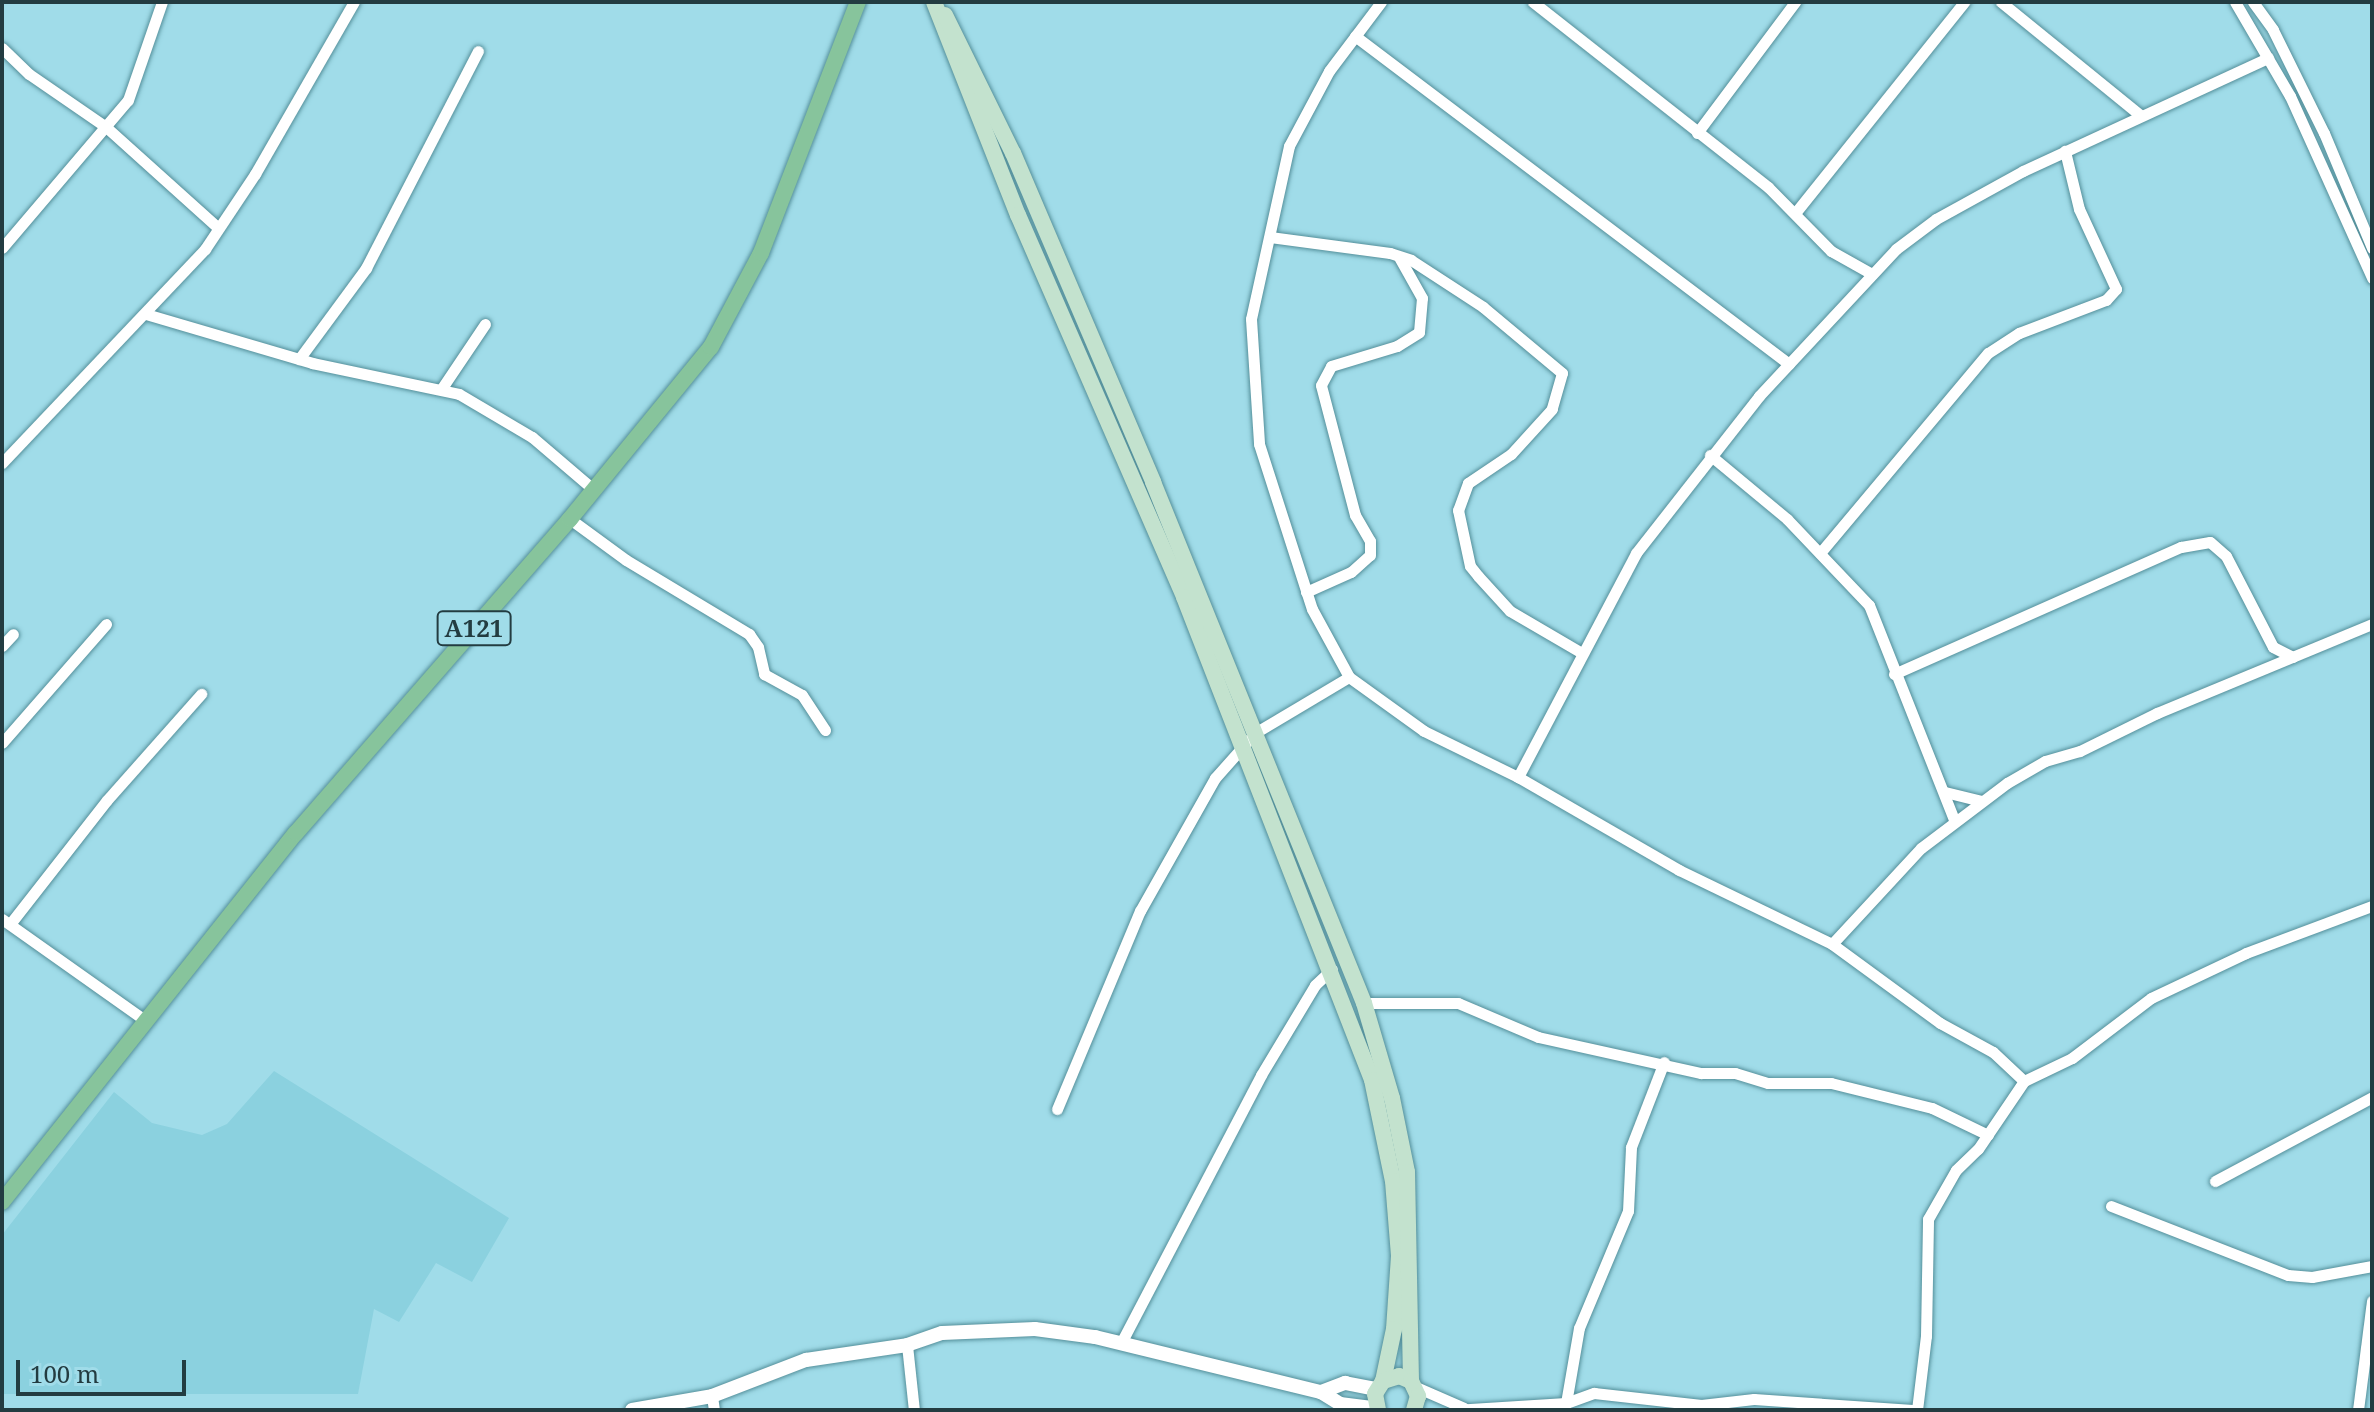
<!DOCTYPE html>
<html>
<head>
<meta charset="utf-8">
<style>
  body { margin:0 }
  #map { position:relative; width:2374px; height:1412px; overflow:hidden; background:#a0dce9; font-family:"Noto Serif",serif }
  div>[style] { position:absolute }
  .built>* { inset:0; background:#8bd1df }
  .roads { filter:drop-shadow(0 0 2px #548f9a) drop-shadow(0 0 2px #548f9a) }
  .minor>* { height:11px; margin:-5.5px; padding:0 5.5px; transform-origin:5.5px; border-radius:5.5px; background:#fff }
  .tertiary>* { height:14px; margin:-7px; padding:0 7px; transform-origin:7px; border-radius:7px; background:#fff }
  .secondary>* { height:16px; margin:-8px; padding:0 8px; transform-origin:8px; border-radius:8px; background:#c3e2ce }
  .primary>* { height:16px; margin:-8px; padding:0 8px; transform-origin:8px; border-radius:8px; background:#87c49c }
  span { translate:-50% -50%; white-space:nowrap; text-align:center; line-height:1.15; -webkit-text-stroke:6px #a0dce9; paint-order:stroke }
  .shield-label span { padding:2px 6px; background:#a0dce9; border:2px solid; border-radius:6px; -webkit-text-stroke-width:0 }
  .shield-label { font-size:24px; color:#233c41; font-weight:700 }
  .frame { position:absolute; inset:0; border:4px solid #233c41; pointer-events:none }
  .scale { position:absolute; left:16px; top:1360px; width:170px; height:36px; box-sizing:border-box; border:4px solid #233c41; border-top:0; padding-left:10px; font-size:24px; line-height:28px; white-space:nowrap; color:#233c41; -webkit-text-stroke:6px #a0dce9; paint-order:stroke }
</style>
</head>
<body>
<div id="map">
  <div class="built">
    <i style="clip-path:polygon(274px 1071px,509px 1218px,472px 1282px,436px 1263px,399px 1322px,374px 1309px,358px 1394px,2px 1394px,2px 1235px,114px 1092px,152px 1123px,202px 1135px,227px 1124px)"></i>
  </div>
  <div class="roads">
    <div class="minor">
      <i style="left:1381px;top:2px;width:86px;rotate:127deg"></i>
      <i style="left:1329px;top:71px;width:85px;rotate:118.1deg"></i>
      <i style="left:1289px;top:146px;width:177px;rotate:102.4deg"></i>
      <i style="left:1251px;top:319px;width:125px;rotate:86.3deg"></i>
      <i style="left:1259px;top:444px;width:173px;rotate:72.2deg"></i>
      <i style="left:1312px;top:609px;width:77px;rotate:61.4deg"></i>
      <i style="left:1349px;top:677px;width:92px;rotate:35.8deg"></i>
      <i style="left:1424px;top:731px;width:105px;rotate:26.1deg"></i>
      <i style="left:1518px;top:777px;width:186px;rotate:30deg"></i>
      <i style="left:1679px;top:870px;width:170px;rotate:25.8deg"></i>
      <i style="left:1832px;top:944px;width:134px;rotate:36.2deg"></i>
      <i style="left:1940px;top:1023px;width:60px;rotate:28.7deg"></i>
      <i style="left:1993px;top:1052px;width:42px;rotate:43.1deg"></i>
      <i style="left:1533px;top:2px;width:299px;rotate:38.2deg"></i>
      <i style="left:1768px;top:187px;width:90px;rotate:45.5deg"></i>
      <i style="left:1831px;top:251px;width:47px;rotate:29.3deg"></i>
      <i style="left:2001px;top:2px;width:179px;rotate:39.1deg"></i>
      <i style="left:2235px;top:2px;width:109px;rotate:59.7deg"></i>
      <i style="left:2290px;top:96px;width:200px;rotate:65.7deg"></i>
      <i style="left:2253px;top:2px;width:34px;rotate:54deg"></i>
      <i style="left:2273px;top:30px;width:115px;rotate:63.7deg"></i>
      <i style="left:2324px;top:133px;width:125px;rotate:67.3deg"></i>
      <i style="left:1355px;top:36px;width:544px;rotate:37.08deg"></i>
      <i style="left:2px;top:48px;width:37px;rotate:44deg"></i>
      <i style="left:29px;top:74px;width:93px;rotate:34.5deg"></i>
      <i style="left:106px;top:127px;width:149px;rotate:42deg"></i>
      <i style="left:1697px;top:133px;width:164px;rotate:-53.2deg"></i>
      <i style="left:1796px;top:212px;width:269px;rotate:-51.3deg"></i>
      <i style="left:1270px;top:237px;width:121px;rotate:7.6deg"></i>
      <i style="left:1390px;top:253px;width:22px;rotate:18deg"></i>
      <i style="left:1411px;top:260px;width:86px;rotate:33.1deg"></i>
      <i style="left:1483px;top:307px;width:103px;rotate:39.9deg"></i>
      <i style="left:1562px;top:373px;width:37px;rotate:106deg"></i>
      <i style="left:1552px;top:409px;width:61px;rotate:132.3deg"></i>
      <i style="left:1511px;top:454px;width:52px;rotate:146deg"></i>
      <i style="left:1468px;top:483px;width:29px;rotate:110deg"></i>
      <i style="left:1458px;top:510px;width:57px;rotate:77.9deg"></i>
      <i style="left:1470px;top:566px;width:13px;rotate:51deg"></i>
      <i style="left:1478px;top:576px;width:47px;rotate:47.6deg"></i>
      <i style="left:1510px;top:611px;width:83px;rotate:30.3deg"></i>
      <i style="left:2px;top:248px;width:194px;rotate:-49.6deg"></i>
      <i style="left:128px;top:100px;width:104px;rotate:-70.9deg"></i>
      <i style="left:146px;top:314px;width:173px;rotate:16.4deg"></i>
      <i style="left:312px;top:363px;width:150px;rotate:11.9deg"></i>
      <i style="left:459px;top:394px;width:85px;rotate:30.5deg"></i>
      <i style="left:532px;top:437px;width:82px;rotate:40.5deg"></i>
      <i style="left:299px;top:359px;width:113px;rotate:-53.6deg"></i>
      <i style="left:366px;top:268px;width:244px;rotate:-62.7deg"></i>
      <i style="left:442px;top:388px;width:77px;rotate:-56.1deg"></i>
      <i style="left:1710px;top:455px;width:100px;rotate:39.7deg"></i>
      <i style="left:1787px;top:519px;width:119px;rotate:46.4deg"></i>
      <i style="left:1869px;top:605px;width:231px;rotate:68.4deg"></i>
      <i style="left:2px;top:463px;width:295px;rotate:-46.5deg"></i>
      <i style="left:205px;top:249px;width:90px;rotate:-56.3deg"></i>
      <i style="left:255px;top:174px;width:198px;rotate:-60.1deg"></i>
      <i style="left:570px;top:519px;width:69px;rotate:36.2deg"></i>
      <i style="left:626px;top:560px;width:144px;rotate:31deg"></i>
      <i style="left:749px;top:634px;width:16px;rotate:55deg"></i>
      <i style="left:758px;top:647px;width:28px;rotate:77deg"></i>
      <i style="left:764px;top:674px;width:43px;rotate:28.9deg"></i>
      <i style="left:802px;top:695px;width:42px;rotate:56.7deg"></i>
      <i style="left:1820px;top:553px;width:261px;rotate:-50deg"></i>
      <i style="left:1988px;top:353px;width:37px;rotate:-33deg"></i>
      <i style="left:2019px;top:333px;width:93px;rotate:-20.8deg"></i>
      <i style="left:2106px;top:300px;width:15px;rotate:-48deg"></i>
      <i style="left:2116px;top:289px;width:88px;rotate:-114.8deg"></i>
      <i style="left:2079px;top:209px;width:60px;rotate:-103.6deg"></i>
      <i style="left:1306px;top:592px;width:49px;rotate:-24deg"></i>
      <i style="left:1351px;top:572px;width:25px;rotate:-42deg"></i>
      <i style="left:1370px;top:555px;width:14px;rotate:-90deg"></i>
      <i style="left:1370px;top:541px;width:30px;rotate:-120deg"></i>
      <i style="left:1355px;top:515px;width:134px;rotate:-104.7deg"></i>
      <i style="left:1321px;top:385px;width:21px;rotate:-62deg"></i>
      <i style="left:1331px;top:366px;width:69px;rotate:-16.9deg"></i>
      <i style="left:1397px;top:346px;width:26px;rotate:-32deg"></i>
      <i style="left:1419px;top:332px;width:34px;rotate:-85deg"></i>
      <i style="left:1422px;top:298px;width:47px;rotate:-119.3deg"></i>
      <i style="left:2px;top:646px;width:16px;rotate:-47deg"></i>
      <i style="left:1894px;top:674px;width:314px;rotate:-23.9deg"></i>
      <i style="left:2181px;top:547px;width:29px;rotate:-10deg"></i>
      <i style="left:2210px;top:542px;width:21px;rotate:41deg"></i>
      <i style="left:2226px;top:556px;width:102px;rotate:62.7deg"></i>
      <i style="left:2273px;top:647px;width:22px;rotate:27deg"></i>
      <i style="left:2px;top:743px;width:158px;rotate:-48.8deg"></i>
      <i style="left:1518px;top:777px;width:253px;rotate:-62.2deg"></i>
      <i style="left:1636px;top:553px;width:199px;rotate:-51.9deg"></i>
      <i style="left:1759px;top:396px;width:201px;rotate:-47deg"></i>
      <i style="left:1896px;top:249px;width:50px;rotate:-36.9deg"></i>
      <i style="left:1936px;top:219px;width:99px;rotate:-28.9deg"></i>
      <i style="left:2023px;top:171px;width:270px;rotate:-24.8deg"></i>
      <i style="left:1945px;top:792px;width:37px;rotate:14deg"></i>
      <i style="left:2px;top:919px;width:173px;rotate:35.3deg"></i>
      <i style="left:10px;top:924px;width:157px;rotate:-52deg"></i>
      <i style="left:107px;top:800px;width:142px;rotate:-48.4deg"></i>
      <i style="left:1832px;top:944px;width:131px;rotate:-47.2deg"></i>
      <i style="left:1921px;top:848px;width:108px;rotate:-37.1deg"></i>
      <i style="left:2007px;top:783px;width:44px;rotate:-30.1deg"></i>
      <i style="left:2045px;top:761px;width:36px;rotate:-16deg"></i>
      <i style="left:2080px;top:751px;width:86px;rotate:-26.3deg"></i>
      <i style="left:2157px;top:713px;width:233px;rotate:-22.5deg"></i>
      <i style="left:1364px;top:1003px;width:94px"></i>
      <i style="left:1458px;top:1003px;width:87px;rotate:23deg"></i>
      <i style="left:1538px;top:1037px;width:167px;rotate:12.5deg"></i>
      <i style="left:1701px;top:1073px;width:34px"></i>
      <i style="left:1735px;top:1073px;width:34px;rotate:17deg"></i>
      <i style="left:1768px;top:1083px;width:63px"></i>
      <i style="left:1831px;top:1083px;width:104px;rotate:13.9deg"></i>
      <i style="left:1932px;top:1108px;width:62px;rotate:25.7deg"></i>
      <i style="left:1057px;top:1109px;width:215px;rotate:-67.3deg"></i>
      <i style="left:1140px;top:911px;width:153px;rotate:-60.6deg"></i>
      <i style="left:1215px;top:778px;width:60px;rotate:-48.4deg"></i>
      <i style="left:1255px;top:733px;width:109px;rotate:-30.8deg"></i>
      <i style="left:2215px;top:1181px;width:178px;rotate:-28.1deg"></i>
      <i style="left:2111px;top:1206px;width:190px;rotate:21.3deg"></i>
      <i style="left:2288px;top:1275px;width:24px;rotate:5deg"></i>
      <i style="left:2312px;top:1277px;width:61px;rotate:-10.4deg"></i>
      <i style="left:1121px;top:1343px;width:302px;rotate:-62.4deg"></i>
      <i style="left:1261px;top:1075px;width:105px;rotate:-59deg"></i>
      <i style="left:1315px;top:985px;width:23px;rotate:-43deg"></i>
      <i style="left:907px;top:1345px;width:65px;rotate:83.9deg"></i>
      <i style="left:1416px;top:1387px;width:52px;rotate:23.6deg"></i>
      <i style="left:712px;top:1396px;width:14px;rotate:82deg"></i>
      <i style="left:1566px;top:1403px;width:76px;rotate:-80.2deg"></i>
      <i style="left:1579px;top:1328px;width:127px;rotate:-67.3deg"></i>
      <i style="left:1628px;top:1211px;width:64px;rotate:-87.3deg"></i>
      <i style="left:1631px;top:1147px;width:91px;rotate:-68.8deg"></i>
      <i style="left:1454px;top:1410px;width:112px;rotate:-3.6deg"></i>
      <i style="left:1566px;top:1403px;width:30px;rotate:-20deg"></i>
      <i style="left:1594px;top:1393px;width:108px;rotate:6.4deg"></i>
      <i style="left:1701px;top:1405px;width:53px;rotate:-6.5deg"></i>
      <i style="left:1754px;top:1399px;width:159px;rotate:4deg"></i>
      <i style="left:1917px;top:1410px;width:75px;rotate:-83.1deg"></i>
      <i style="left:1926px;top:1336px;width:117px;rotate:-89deg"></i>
      <i style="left:1928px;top:1219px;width:56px;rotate:-60.3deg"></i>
      <i style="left:1956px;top:1170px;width:30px;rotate:-44deg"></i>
      <i style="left:1978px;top:1149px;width:82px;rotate:-55.9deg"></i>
      <i style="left:2024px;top:1081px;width:53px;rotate:-25.6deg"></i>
      <i style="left:2072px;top:1058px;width:99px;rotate:-37.2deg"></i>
      <i style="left:2151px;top:998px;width:105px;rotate:-25.3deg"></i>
      <i style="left:2246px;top:953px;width:134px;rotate:-20.5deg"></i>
      <i style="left:2358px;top:1410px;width:110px;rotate:-82.7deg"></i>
    </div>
    <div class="tertiary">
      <i style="left:1321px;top:1392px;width:26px;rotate:-21deg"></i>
      <i style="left:1345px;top:1383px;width:32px;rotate:11deg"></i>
      <i style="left:632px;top:1410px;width:81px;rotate:-9.9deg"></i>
      <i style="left:712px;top:1396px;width:101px;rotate:-21deg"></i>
      <i style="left:806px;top:1360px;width:102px;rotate:-8.4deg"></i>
      <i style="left:907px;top:1345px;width:37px;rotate:-19deg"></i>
      <i style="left:942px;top:1333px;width:93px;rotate:-2.5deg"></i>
      <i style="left:1035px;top:1329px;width:61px;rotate:7.6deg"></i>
      <i style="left:1095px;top:1337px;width:233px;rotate:13.7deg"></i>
      <i style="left:1321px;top:1392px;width:22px;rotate:32deg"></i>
      <i style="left:1340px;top:1404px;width:38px;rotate:7deg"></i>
    </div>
    <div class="secondary">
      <i style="left:934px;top:2px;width:229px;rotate:68.5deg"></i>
      <i style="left:1018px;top:215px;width:417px;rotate:66.5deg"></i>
      <i style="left:1184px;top:597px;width:518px;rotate:68.73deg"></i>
      <i style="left:1372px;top:1080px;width:103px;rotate:78.3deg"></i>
      <i style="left:1393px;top:1181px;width:75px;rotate:85.4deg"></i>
      <i style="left:1399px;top:1256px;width:73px;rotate:93.9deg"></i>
      <i style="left:1394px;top:1329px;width:53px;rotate:101.9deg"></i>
      <i style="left:1383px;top:1381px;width:15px;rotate:122deg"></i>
      <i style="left:1375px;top:1394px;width:16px;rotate:79deg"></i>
      <i style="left:945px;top:15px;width:154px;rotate:63.8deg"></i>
      <i style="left:1013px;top:153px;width:358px;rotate:66.9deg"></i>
      <i style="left:1153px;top:482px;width:562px;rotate:67.95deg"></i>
      <i style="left:1364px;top:1003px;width:99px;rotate:73.6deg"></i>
      <i style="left:1392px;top:1098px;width:76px;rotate:78.5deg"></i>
      <i style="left:1407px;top:1172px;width:209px;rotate:88.9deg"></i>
      <i style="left:1383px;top:1381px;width:17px;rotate:-17deg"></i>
      <i style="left:1399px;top:1376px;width:13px;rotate:23deg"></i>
      <i style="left:1411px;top:1381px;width:17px;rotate:65deg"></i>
      <i style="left:1418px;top:1396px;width:15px;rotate:106deg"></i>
    </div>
    <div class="primary">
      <i style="left:2px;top:1202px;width:472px;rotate:-51.5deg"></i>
      <i style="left:296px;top:833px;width:417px;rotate:-48.9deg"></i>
      <i style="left:570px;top:519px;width:222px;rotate:-50.7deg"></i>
      <i style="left:711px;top:347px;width:106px;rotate:-62deg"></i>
      <i style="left:761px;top:253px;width:269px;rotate:-68.9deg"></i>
    </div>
  </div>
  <div class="shield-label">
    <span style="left:474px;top:628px">A121</span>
  </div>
  <div class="frame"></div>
  <div class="scale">100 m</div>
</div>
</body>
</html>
